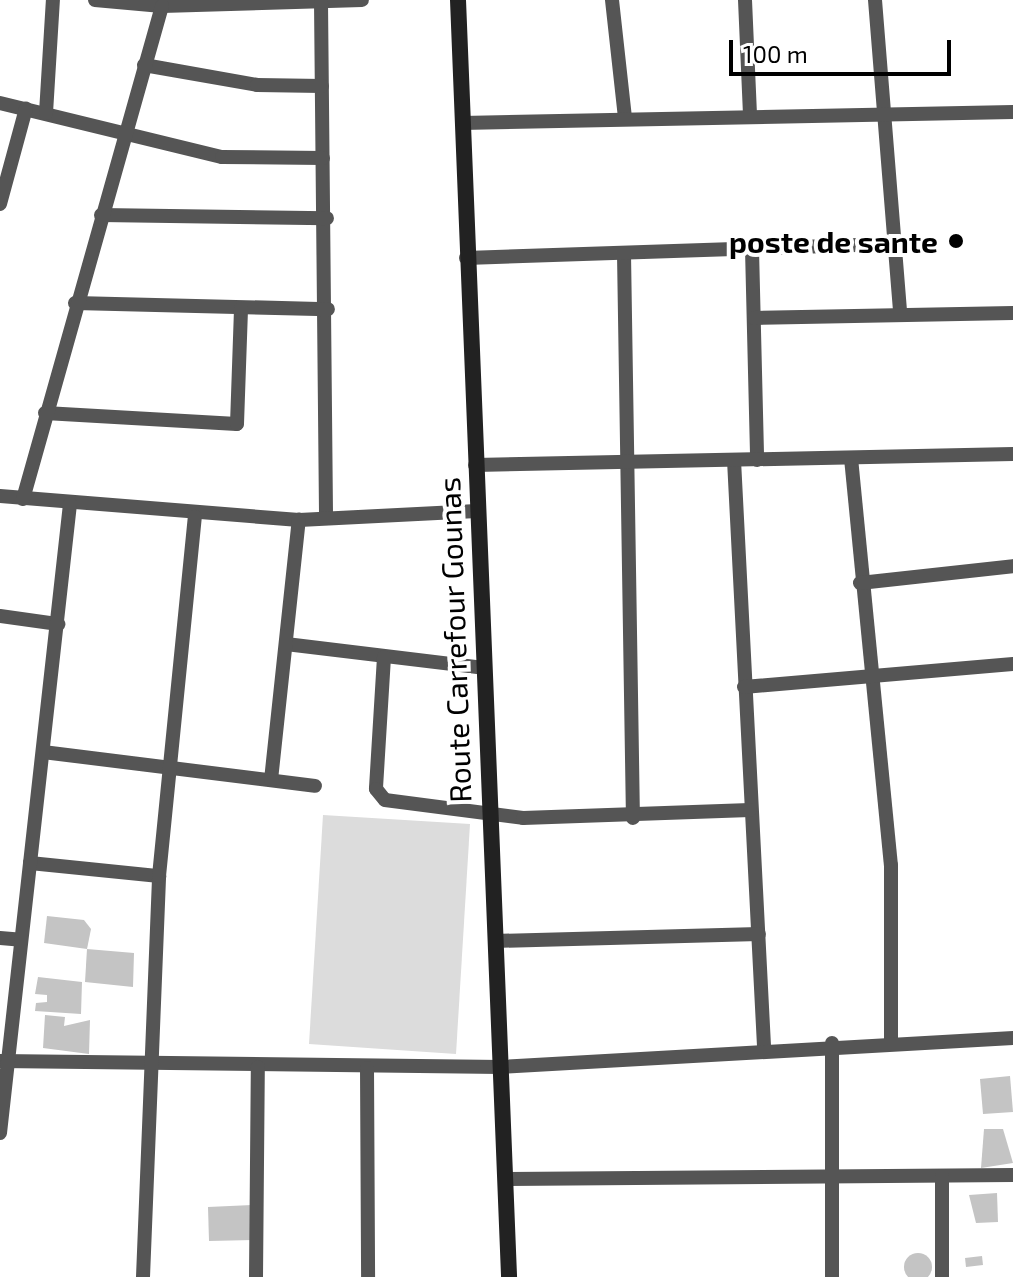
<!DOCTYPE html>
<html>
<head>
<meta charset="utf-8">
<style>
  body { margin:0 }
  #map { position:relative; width:1013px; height:1277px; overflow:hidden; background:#fff; font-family:"Exo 2",sans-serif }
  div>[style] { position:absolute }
  .green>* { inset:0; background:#dcdcdc }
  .building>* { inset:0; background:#c4c4c4 }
  .round { border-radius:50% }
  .street>* { height:14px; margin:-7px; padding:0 7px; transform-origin:7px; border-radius:7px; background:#555 }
  .secondary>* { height:16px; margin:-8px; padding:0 8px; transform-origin:8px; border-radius:8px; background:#222 }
  .dots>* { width:22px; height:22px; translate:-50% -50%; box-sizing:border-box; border:4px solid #fff; border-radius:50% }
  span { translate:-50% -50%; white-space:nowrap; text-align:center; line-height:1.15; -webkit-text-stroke:8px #fff; paint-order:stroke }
  .poi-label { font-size:30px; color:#000; font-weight:700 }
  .right { translate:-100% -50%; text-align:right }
  .street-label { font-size:30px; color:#000 }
  .scale { position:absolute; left:729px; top:40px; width:222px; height:36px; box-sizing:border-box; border:4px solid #000; border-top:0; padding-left:10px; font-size:24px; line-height:28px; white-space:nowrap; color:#000; -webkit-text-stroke:6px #fff; paint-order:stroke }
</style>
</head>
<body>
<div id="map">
  <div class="green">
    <i style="clip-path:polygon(323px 815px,470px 824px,456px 1054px,309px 1044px)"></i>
  </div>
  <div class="building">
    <i style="clip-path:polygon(47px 916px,84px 920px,91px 929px,87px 949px,44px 943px)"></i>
    <i style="clip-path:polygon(87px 949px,134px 953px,133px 987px,85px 982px)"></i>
    <i style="clip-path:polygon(38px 977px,82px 982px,81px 1014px,35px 1011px,36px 1003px,47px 1002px,47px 995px,35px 994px)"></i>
    <i style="clip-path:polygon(45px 1015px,65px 1017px,64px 1026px,90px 1020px,89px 1054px,43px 1048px)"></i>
    <i style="clip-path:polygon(1010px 1076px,1013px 1112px,983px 1114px,980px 1079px)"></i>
    <i style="clip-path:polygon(984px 1129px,1003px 1129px,1013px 1163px,981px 1168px)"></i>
    <i style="clip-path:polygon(997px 1193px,998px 1222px,976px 1223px,969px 1195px)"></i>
    <i style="clip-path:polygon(252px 1205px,253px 1240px,209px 1241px,208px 1207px)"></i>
    <i class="round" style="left:904px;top:1253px;width:28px;height:28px"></i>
    <i style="clip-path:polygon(982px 1256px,983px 1265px,966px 1267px,965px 1258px)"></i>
  </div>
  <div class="street">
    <i style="left:95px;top:0;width:67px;rotate:5.1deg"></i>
    <i style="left:162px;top:6px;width:200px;rotate:-1.7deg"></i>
    <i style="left:612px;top:0;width:118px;rotate:83.7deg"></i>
    <i style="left:745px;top:0;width:113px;rotate:87.5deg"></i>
    <i style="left:875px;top:0;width:315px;rotate:85.4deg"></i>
    <i style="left:321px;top:2px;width:516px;rotate:89.44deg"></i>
    <i style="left:144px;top:65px;width:115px;rotate:10deg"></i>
    <i style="left:257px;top:85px;width:65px;rotate:0.9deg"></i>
    <i style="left:0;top:103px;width:228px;rotate:13.7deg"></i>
    <i style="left:222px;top:157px;width:101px;rotate:0.6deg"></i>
    <i style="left:46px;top:113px;width:113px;rotate:-86.5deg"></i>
    <i style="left:462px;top:123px;width:551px;rotate:-1.14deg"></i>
    <i style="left:0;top:204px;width:99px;rotate:-74.8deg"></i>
    <i style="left:101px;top:215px;width:226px;rotate:0.8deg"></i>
    <i style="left:752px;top:249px;width:211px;rotate:88.6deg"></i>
    <i style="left:624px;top:254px;width:564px;rotate:89.09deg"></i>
    <i style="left:466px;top:258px;width:428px;rotate:-1.9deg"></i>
    <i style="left:75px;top:303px;width:253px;rotate:1.4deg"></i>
    <i style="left:754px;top:318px;width:259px;rotate:-1.1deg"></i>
    <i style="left:45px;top:413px;width:192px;rotate:3.3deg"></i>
    <i style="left:237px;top:424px;width:116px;rotate:-88deg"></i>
    <i style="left:851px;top:458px;width:409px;rotate:84.4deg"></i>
    <i style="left:891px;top:865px;width:176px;rotate:90deg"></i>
    <i style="left:734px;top:460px;width:588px;rotate:87.07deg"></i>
    <i style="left:475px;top:465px;width:538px;rotate:-1.17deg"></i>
    <i style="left:0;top:496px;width:300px;rotate:4.6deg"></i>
    <i style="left:299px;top:520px;width:178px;rotate:-2.9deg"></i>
    <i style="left:23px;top:499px;width:512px;rotate:-74.25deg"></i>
    <i style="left:860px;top:583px;width:154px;rotate:-6.3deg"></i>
    <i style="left:0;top:616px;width:59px;rotate:7.9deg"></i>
    <i style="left:286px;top:644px;width:199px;rotate:6.9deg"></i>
    <i style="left:384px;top:657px;width:132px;rotate:93.5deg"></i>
    <i style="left:376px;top:789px;width:14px;rotate:51deg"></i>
    <i style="left:385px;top:800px;width:139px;rotate:7.4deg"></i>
    <i style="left:523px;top:818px;width:227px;rotate:-2deg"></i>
    <i style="left:744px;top:687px;width:270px;rotate:-4.9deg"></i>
    <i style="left:43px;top:752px;width:274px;rotate:7.1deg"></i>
    <i style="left:271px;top:780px;width:262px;rotate:-83.9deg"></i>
    <i style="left:30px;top:863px;width:130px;rotate:5.8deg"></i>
    <i style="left:0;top:938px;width:21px;rotate:5deg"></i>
    <i style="left:495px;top:941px;width:264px;rotate:-1.5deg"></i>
    <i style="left:0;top:1061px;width:501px;rotate:0.69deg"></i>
    <i style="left:501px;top:1067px;width:513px;rotate:-3.24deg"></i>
    <i style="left:367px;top:1068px;width:209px;rotate:89.7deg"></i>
    <i style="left:0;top:1133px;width:633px;rotate:-83.65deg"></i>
    <i style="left:506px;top:1179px;width:507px;rotate:-0.45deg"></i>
    <i style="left:143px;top:1277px;width:401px;rotate:-87.7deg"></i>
    <i style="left:159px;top:876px;width:361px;rotate:-84.3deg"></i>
    <i style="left:256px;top:1277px;width:210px;rotate:-89.5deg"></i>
    <i style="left:832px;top:1277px;width:234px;rotate:-90deg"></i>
    <i style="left:942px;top:1277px;width:101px;rotate:-90deg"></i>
  </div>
  <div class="secondary">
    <i style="left:458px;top:0;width:1278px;rotate:87.71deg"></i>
  </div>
  <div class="dots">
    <i style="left:956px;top:241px;background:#000"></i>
  </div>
  <div class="poi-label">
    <span class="right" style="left:938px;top:241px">poste de sante</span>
  </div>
  <div class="street-label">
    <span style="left:454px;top:640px;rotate:-92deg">Route Carrefour Gounas</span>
  </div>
  <div class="scale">100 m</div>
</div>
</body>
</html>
